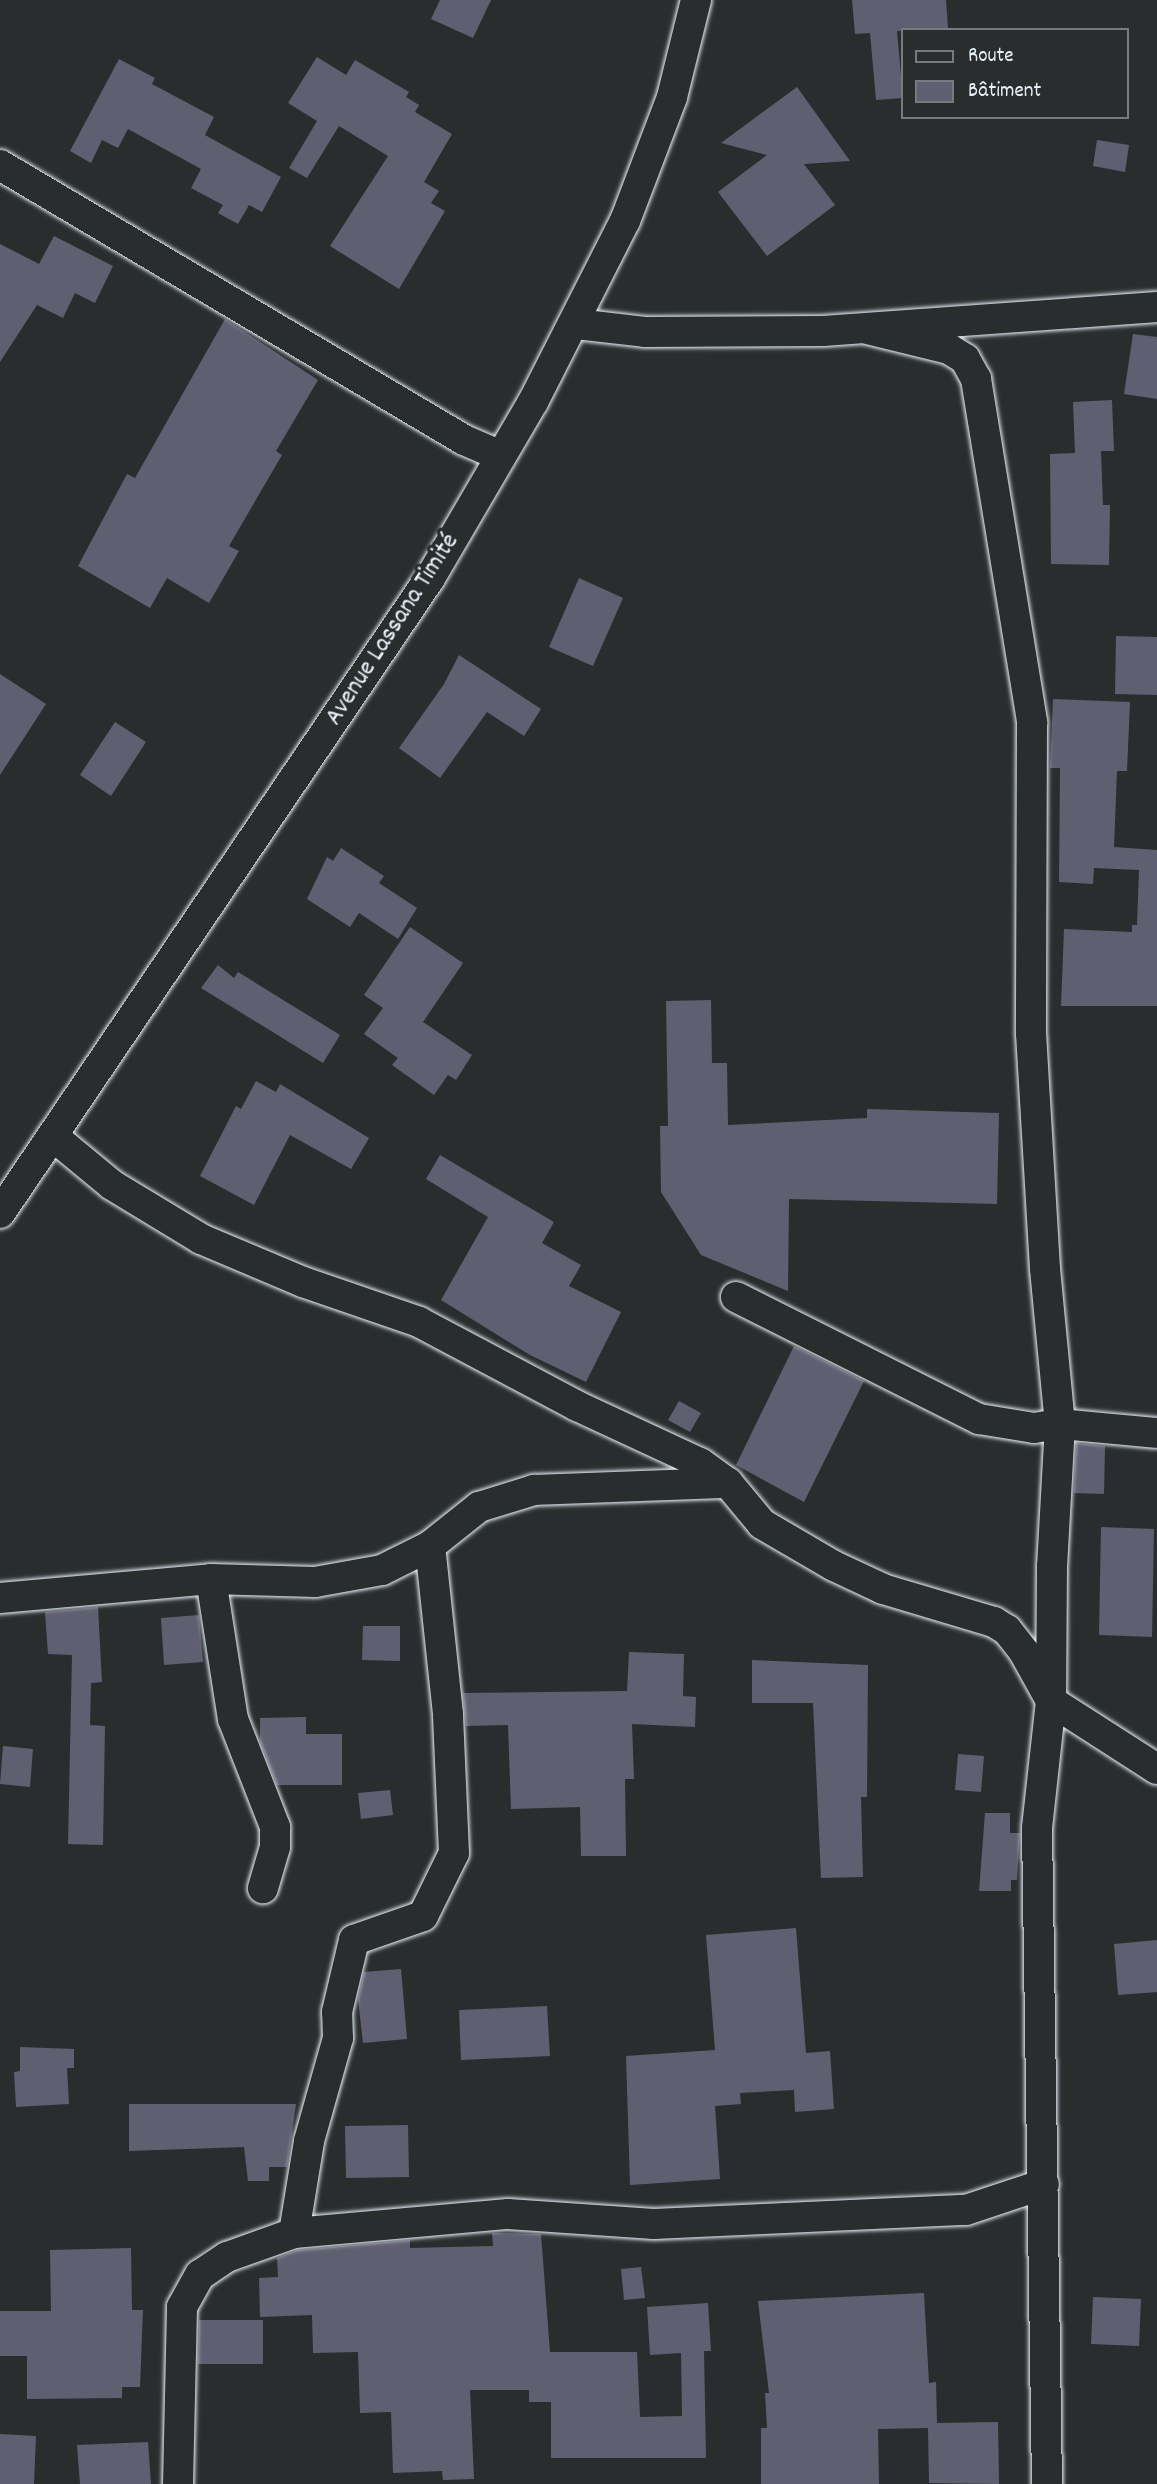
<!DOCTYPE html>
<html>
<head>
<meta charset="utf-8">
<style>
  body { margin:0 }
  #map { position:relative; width:1157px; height:2484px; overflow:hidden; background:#2a2d2e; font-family:Dekko,sans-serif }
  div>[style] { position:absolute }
  .building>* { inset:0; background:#605f71 }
  .roads { filter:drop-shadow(0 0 2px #e8f1f8) drop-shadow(0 0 2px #e8f1f8) }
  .minor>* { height:30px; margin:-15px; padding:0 15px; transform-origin:15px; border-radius:15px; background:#2a2d2e }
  span { translate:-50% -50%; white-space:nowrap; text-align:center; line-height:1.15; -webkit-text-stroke:7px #2a2d2e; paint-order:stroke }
  .street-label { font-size:26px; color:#e8f1f8 }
  .legend { position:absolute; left:901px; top:28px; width:228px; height:91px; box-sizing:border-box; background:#2a2d2e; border:2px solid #767b7f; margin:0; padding:9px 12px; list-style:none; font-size:21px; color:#e8f1f8 }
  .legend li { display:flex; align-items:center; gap:14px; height:35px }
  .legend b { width:35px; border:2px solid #767b7f }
</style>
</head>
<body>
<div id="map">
  <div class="building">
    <i style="clip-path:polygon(440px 0,491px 0,473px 38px,431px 19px)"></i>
    <i style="clip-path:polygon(852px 0,946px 0,948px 28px,897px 31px,903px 98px,876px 100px,870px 33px,855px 34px)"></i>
    <i style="clip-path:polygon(317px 57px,346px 75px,355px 60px,409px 92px,406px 97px,419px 105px,415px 112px,452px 134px,424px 182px,439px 191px,431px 203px,445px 211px,399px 289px,330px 246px,388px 156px,339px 126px,307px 178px,289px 168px,317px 121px,288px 103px)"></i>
    <i style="clip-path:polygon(119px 59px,155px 78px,152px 84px,214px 117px,205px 135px,281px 177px,262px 212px,249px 205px,238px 224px,218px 213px,223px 205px,191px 188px,201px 169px,128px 129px,118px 148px,102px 140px,91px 163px,70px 151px)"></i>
    <i style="clip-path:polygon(797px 87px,850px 161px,804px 164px,835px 205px,767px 256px,718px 192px,767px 155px,721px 143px)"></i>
    <i style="clip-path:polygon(1097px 140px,1129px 145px,1125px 172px,1093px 166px)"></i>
    <i style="clip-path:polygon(54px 236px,113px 266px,95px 303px,75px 293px,63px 318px,37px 305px,0 362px,0 244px,39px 264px)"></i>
    <i style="clip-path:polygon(225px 319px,318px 380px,276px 451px,282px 455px,229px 546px,239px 551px,209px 603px,167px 578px,150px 608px,78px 566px,127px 474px,135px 478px)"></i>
    <i style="clip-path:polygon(1133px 334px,1157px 337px,1157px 399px,1124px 394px)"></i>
    <i style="clip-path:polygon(1112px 400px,1114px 451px,1101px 451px,1103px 505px,1110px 505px,1109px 565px,1051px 564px,1050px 454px,1075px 453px,1073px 402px)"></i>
    <i style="clip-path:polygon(579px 578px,623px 598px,593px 666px,549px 647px)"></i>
    <i style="clip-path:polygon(1116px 636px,1157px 637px,1157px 695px,1115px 694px)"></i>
    <i style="clip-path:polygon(459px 655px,541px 709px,524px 736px,487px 712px,440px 778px,399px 748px,444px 684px)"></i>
    <i style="clip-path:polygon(0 674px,46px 704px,0 775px)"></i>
    <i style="clip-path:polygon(1053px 699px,1130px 702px,1127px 771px,1117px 771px,1114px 847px,1157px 850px,1157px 1006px,1061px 1006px,1064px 929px,1132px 932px,1132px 925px,1137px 925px,1139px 870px,1094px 868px,1093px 884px,1059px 882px,1060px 768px,1050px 768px)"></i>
    <i style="clip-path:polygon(115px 722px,146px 742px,111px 796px,80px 775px)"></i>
    <i style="clip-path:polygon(341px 848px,384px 876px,379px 883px,417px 908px,398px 939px,359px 913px,350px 927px,307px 899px,327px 857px,333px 861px)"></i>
    <i style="clip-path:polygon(410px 927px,463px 963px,423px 1022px,472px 1055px,456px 1080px,448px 1075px,434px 1095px,392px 1065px,398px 1058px,364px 1034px,383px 1008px,364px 995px)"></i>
    <i style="clip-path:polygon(218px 965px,234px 978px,238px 972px,340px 1035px,323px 1063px,201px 988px)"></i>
    <i style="clip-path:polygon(711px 1000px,712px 1063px,727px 1063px,728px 1125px,867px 1118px,867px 1109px,999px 1113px,997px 1204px,789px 1199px,788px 1291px,701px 1255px,661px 1192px,660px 1126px,668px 1126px,666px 1001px)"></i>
    <i style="clip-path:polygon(256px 1081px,276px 1092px,280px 1084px,369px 1138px,351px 1169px,290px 1135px,254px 1205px,200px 1176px,236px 1106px,241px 1109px)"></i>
    <i style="clip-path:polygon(440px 1155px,554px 1222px,542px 1243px,581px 1265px,569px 1286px,621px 1312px,586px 1382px,530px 1355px,441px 1300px,488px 1217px,426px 1179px)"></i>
    <i style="clip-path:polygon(794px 1346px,864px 1381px,804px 1502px,736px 1465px)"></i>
    <i style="clip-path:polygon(679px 1401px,701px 1413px,690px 1432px,668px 1420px)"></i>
    <i style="clip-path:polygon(1076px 1443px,1105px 1446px,1104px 1494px,1074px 1493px)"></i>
    <i style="clip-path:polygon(1101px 1527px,1154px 1529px,1152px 1637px,1099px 1635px)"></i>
    <i style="clip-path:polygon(98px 1607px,102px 1682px,91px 1683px,90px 1725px,105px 1726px,103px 1845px,68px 1844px,72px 1655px,48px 1654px,45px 1612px)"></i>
    <i style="clip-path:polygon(199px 1615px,203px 1662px,164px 1665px,161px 1618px)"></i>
    <i style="clip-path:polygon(363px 1626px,400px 1626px,400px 1661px,362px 1660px)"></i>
    <i style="clip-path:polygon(629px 1652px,684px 1654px,683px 1696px,696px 1697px,695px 1727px,632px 1724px,634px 1779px,625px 1779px,626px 1856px,581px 1856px,580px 1807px,511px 1809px,508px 1725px,466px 1726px,463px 1693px,627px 1691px)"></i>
    <i style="clip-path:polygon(752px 1660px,868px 1665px,867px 1797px,861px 1797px,863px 1877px,821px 1878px,813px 1703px,752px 1703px)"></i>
    <i style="clip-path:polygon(306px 1717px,306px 1734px,342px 1734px,342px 1785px,277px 1785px,260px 1741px,260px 1718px)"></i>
    <i style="clip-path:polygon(3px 1746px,33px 1749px,30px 1787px,0 1784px)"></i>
    <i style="clip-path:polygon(958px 1754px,984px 1756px,981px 1792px,955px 1790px)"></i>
    <i style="clip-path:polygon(390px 1790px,393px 1815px,361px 1819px,358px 1793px)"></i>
    <i style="clip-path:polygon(985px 1813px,1010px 1813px,1010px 1833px,1020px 1833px,1017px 1880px,1011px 1880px,1011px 1891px,979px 1891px)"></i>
    <i style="clip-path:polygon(796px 1928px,806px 2053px,830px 2051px,834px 2109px,795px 2112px,794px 2090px,740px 2093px,741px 2104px,715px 2106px,720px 2179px,630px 2185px,626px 2056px,715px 2050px,706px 1935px)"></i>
    <i style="clip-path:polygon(1157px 1940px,1157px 1992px,1118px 1995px,1114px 1944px)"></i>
    <i style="clip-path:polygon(401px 1969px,407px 2039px,363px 2043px,358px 1999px,364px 1972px)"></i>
    <i style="clip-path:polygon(547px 2006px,550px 2056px,461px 2060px,459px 2010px)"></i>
    <i style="clip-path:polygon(20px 2047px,74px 2049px,74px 2068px,67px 2068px,69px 2104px,16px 2107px,14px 2072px,20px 2071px)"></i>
    <i style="clip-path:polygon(129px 2104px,296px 2104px,287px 2167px,269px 2167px,269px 2181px,248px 2181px,244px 2147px,129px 2151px)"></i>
    <i style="clip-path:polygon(408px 2125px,409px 2177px,346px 2178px,345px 2126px)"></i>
    <i style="clip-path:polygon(492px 2233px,541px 2234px,550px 2352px,637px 2352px,640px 2417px,682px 2416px,681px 2353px,650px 2355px,647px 2307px,708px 2303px,711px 2351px,704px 2351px,706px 2458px,551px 2458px,551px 2402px,529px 2402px,529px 2390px,470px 2390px,474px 2479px,443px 2480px,442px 2471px,393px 2473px,391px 2412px,360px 2413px,358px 2352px,313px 2353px,312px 2315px,260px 2317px,259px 2278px,278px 2277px,277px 2258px,298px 2250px,410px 2240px,410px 2248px,493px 2246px)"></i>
    <i style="clip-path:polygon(131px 2248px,132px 2310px,143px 2310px,140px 2387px,122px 2387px,122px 2398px,27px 2399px,27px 2356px,0 2356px,0 2311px,51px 2311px,50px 2250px)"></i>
    <i style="clip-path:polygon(641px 2267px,645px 2298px,624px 2300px,621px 2269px)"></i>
    <i style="clip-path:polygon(924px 2293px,929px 2383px,936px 2382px,937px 2423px,998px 2422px,999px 2484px,929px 2483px,928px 2428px,878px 2429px,879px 2484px,761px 2484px,761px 2428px,767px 2428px,765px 2393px,769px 2393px,758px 2301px)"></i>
    <i style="clip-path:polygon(1093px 2297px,1141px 2299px,1139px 2346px,1091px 2344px)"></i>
    <i style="clip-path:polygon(199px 2320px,263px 2320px,263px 2364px,198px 2364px)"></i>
    <i style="clip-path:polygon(0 2434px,36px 2436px,34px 2484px,0 2484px)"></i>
    <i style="clip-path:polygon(148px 2442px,151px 2484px,80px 2484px,77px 2445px)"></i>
  </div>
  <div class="roads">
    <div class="minor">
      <i style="left:0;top:165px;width:539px;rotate:30.65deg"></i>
      <i style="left:464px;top:440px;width:40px;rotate:23.4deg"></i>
      <i style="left:576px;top:324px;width:69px;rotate:6.6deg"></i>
      <i style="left:645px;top:332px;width:178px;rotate:-0.3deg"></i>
      <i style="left:823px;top:331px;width:335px;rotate:-4.1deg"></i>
      <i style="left:867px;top:329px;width:84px;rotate:13.7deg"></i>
      <i style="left:949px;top:349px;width:19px;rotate:32deg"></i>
      <i style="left:965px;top:359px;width:23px;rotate:61deg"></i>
      <i style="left:976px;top:379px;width:348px;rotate:80.7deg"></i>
      <i style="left:1032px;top:722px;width:311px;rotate:90.2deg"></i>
      <i style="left:1031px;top:1033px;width:236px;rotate:86.6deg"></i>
      <i style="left:1045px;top:1269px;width:156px;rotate:84.5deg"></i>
      <i style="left:1060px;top:1424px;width:142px;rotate:93.2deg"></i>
      <i style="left:1052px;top:1566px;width:135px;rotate:90.4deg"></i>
      <i style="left:1051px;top:1701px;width:127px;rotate:96.3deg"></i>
      <i style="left:1037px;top:1827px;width:657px;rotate:89.13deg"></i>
      <i style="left:54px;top:1137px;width:75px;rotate:39.6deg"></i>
      <i style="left:112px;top:1185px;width:104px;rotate:31.2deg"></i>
      <i style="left:201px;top:1239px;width:111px;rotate:22.9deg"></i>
      <i style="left:303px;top:1282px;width:123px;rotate:19deg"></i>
      <i style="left:419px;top:1322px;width:179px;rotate:28deg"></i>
      <i style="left:577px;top:1406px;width:136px;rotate:24.9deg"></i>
      <i style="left:700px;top:1463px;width:34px;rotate:36deg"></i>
      <i style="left:728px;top:1483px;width:53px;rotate:50.3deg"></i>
      <i style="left:762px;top:1524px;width:83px;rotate:30.3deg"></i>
      <i style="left:834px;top:1566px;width:54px;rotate:25.1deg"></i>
      <i style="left:883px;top:1589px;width:116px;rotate:16.6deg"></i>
      <i style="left:994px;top:1622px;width:15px;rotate:32deg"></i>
      <i style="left:1007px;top:1630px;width:28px;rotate:52deg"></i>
      <i style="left:1024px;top:1652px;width:56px;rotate:61.1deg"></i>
      <i style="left:1051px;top:1701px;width:126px;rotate:32.7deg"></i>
      <i style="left:0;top:1213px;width:767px;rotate:-55.9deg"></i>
      <i style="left:430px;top:578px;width:204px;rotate:-59.7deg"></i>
      <i style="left:533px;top:402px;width:203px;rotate:-63.1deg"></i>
      <i style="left:625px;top:221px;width:133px;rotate:-69.2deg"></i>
      <i style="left:672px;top:97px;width:100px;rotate:-76.1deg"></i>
      <i style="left:736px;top:1297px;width:272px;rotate:26.7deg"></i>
      <i style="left:979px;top:1419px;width:56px;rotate:9.3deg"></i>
      <i style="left:1034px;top:1428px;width:26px;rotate:-9deg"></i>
      <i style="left:1060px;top:1424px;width:97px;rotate:5.3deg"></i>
      <i style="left:211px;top:1579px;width:142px;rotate:81.1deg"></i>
      <i style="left:233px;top:1719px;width:116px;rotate:68.7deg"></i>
      <i style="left:275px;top:1827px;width:20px;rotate:90deg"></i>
      <i style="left:275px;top:1847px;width:43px;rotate:106.3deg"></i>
      <i style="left:0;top:1598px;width:212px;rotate:-5.1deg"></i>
      <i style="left:211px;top:1579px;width:104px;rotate:1.7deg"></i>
      <i style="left:315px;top:1582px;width:68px;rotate:-10.2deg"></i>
      <i style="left:382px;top:1570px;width:54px;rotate:-26.6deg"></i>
      <i style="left:430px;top:1546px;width:63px;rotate:-38.5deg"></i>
      <i style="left:479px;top:1507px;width:58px;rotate:-17.2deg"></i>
      <i style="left:534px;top:1490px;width:194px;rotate:-2.1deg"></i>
      <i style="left:294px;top:2233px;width:93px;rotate:-80.7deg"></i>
      <i style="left:309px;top:2141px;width:107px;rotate:-74.3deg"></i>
      <i style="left:338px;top:2038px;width:26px;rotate:-92deg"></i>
      <i style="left:337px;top:2012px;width:74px;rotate:-76.7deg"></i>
      <i style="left:354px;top:1940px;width:73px;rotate:-19.2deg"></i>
      <i style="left:423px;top:1916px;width:70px;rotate:-63.8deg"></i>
      <i style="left:454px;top:1853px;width:139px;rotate:-92.5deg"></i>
      <i style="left:448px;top:1714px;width:169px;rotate:-96.1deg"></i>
      <i style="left:178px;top:2484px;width:177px;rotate:-88.7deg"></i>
      <i style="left:182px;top:2307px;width:37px;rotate:-61deg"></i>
      <i style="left:200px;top:2275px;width:32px;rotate:-34deg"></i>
      <i style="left:227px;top:2257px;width:71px;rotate:-19.7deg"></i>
      <i style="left:294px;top:2233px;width:215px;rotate:-5.1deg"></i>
      <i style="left:508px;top:2214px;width:146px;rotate:3.9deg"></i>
      <i style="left:654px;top:2224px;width:312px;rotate:-2.6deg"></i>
      <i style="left:966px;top:2210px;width:82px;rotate:-18.4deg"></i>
    </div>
  </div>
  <div class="street-label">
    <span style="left:393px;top:630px;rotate:-57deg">Avenue Lassana Timité</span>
  </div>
  <ul class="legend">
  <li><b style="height:9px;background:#2a2d2e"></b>Route</li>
  <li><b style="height:19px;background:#605f71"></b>Bâtiment</li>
  </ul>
</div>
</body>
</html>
